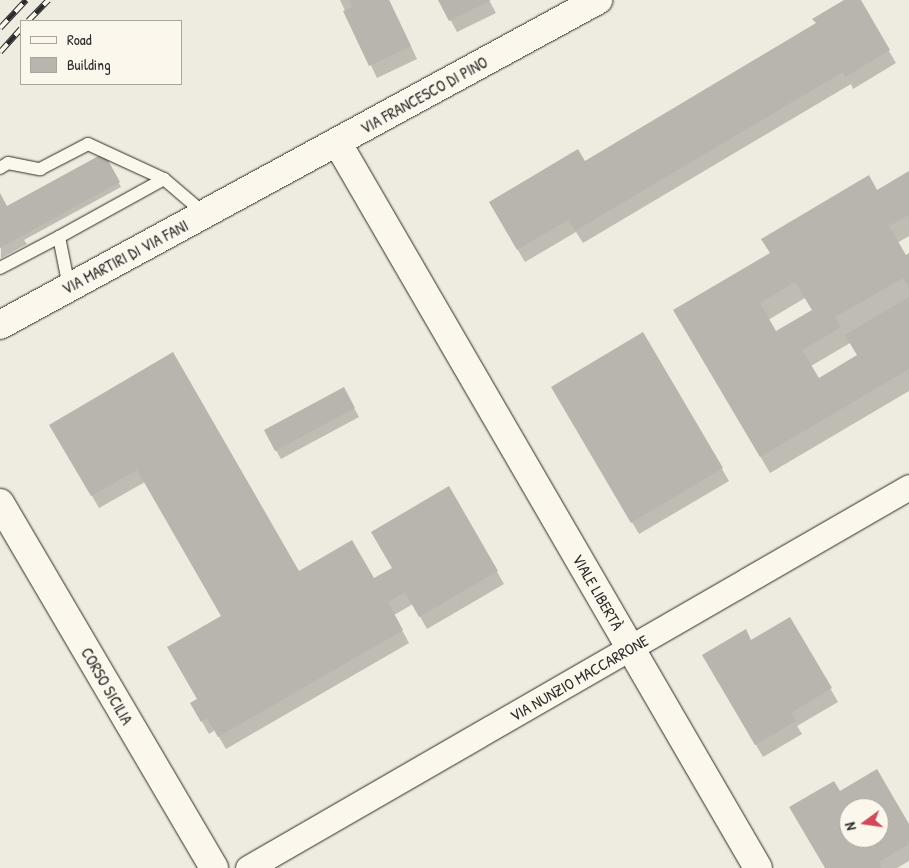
<!DOCTYPE html>
<html>
<head>
<meta charset="utf-8">
<style>
  body { margin:0 }
  #map { position:relative; width:909px; height:868px; overflow:hidden; background:#eeebe0; font-family:"Patrick Hand",sans-serif }
  div>[style] { position:absolute }
  .shadow>* { inset:0; background:#0003 }
  .building>* { inset:0; background:#b8b5ae }
  .roads { filter:drop-shadow(0 0 1px #2b2b2b) drop-shadow(0 0 1px #2b2b2b) }
  .lane>* { height:12px; margin:-6px; padding:0 6px; transform-origin:6px; border-radius:6px; background:#fbf7ec }
  .street>* { height:25px; margin:-12.5px; padding:0 12.5px; transform-origin:12.5px; border-radius:12.5px; background:#fbf7ec }
  .secondary>* { height:28px; margin:-14px; padding:0 14px; transform-origin:14px; border-radius:14px; background:#fbf7ec }
  .rail>* { height:5.5px; margin-top:-2.75px; transform-origin:0; background:repeating-linear-gradient(90deg,#fbf7ec 0 11px,#2b2b2b 0 22px); box-sizing:border-box; border-block:1px solid #2b2b2b }
  span { translate:-50% -50%; white-space:nowrap; text-align:center; line-height:1.15; -webkit-text-stroke:4.5px #fbf7ec; paint-order:stroke }
  .street-label { font-size:16px; color:#2b2b2b }
  .legend { position:absolute; left:20px; top:20px; width:162px; height:65px; box-sizing:border-box; background:#fbf7ec; border:1px solid #a8a59f; margin:0; padding:6px 9px; list-style:none; font-size:15px; color:#2b2b2b }
  .legend li { display:flex; align-items:center; gap:10px; height:25px }
  .legend b { width:25px; border:1px solid #a8a59f }
  .north { position:absolute; left:839px; top:798px; width:50px; height:50px; box-sizing:border-box; background:#fbf7ec; border:1px solid #a8a59f; border-radius:50%; rotate:256deg; font-size:14px; font-weight:700; line-height:20px; text-align:center; color:#2b2b2b }
  .north::after { content:''; display:block; margin:auto; width:18px; height:22px; background:#d1495b; clip-path:polygon(50% 0,100% 100%,50% 72%,0 100%) }
</style>
</head>
<body>
<div id="map">
  <div class="shadow">
    <i style="clip-path:polygon(340px 0,389px 0,417px 59px,377px 78px)"></i>
    <i style="clip-path:polygon(440px 0,489px 0,496px 13px,457px 32px)"></i>
    <i style="clip-path:polygon(846px 0,859px 0,896px 63px,853px 89px,851px 84px,583px 243px,576px 232px,525px 262px,490px 203px,584px 162px,817px 24px)"></i>
    <i style="clip-path:polygon(104px 155px,121px 187px,24px 240px,27px 244px,1px 258px,0 196px,7px 208px)"></i>
    <i style="clip-path:polygon(evenodd,909px 173px,909px 236px,897px 243px,905px 257px,909px 255px,909px 391px,770px 473px,675px 310px,909px 173px,805px 298px,813px 311px,776px 332px,768px 320px,805px 298px,909px 173px,850px 343px,858px 356px,818px 379px,811px 366px,850px 343px)"></i>
    <i style="clip-path:polygon(643px 334px,729px 481px,639px 534px,553px 387px)"></i>
    <i style="clip-path:polygon(173px 354px,299px 573px,374px 580px,393px 569px,449px 488px,504px 584px,427px 629px,413px 604px,394px 615px,409px 643px,226px 749px,215px 730px,209px 734px,192px 704px,199px 699px,223px 616px,145px 482px,99px 508px,51px 425px)"></i>
    <i style="clip-path:polygon(347px 395px,359px 417px,281px 459px,265px 431px)"></i>
    <i style="clip-path:polygon(790px 618px,838px 702px,797px 726px,802px 734px,763px 757px,704px 655px,751px 641px)"></i>
    <i style="clip-path:polygon(evenodd,876px 771px,909px 827px,909px 861px,897px 868px,827px 868px,839px 792px,876px 771px,849px 808px,879px 808px,879px 838px,849px 838px,849px 808px)"></i>
  </div>
  <div class="building">
    <i style="clip-path:polygon(349px 0,389px 0,411px 46px,369px 66px,343px 11px,352px 7px)"></i>
    <i style="clip-path:polygon(438px 0,491px 0,449px 21px)"></i>
    <i style="clip-path:polygon(844px 0,861px 0,890px 50px,845px 77px,843px 72px,575px 231px,568px 220px,517px 250px,489px 202px,578px 149px,585px 161px,816px 23px,812px 19px)"></i>
    <i style="clip-path:polygon(104px 153px,120px 182px,0 248px,0 193px,7px 206px)"></i>
    <i style="clip-path:polygon(evenodd,909px 171px,909px 215px,889px 226px,906px 255px,909px 253px,909px 288px,903px 278px,835px 317px,841px 327px,802px 350px,819px 378px,857px 355px,845px 335px,909px 297px,909px 369px,760px 457px,673px 310px,770px 253px,761px 239px,869px 175px,877px 190px,909px 171px,795px 282px,812px 310px,776px 331px,760px 303px,795px 282px)"></i>
    <i style="clip-path:polygon(643px 332px,723px 468px,631px 523px,551px 387px)"></i>
    <i style="clip-path:polygon(173px 352px,299px 571px,352px 540px,374px 578px,392px 568px,371px 532px,449px 486px,498px 571px,419px 617px,405px 592px,388px 602px,403px 630px,218px 737px,207px 718px,201px 722px,190px 703px,197px 699px,167px 647px,221px 616px,137px 470px,91px 496px,49px 425px)"></i>
    <i style="clip-path:polygon(344px 387px,355px 408px,275px 451px,264px 430px)"></i>
    <i style="clip-path:polygon(790px 617px,832px 688px,791px 713px,796px 721px,755px 745px,702px 655px,746px 629px,751px 640px)"></i>
    <i style="clip-path:polygon(evenodd,877px 769px,909px 824px,909px 844px,879px 862px,882px 868px,825px 868px,789px 807px,834px 781px,840px 791px,877px 769px,849px 808px,879px 808px,879px 838px,849px 838px,849px 808px)"></i>
  </div>
  <div class="roads">
    <div class="lane">
      <i style="left:0;top:168px;width:9px;rotate:-32deg"></i>
      <i style="left:8px;top:163px;width:33px;rotate:11deg"></i>
      <i style="left:40px;top:169px;width:54px;rotate:-27.5deg"></i>
      <i style="left:88px;top:144px;width:84px;rotate:24.7deg"></i>
      <i style="left:0;top:268px;width:67px;rotate:-27.7deg"></i>
      <i style="left:69px;top:287px;width:51px;rotate:-101.3deg"></i>
      <i style="left:59px;top:237px;width:120px;rotate:-28.9deg"></i>
      <i style="left:164px;top:179px;width:54px;rotate:40.5deg"></i>
    </div>
    <div class="street">
      <i style="left:248px;top:868px;width:763px;rotate:-29.96deg"></i>
    </div>
    <div class="secondary">
      <i style="left:337px;top:142px;width:839px;rotate:59.89deg"></i>
      <i style="left:0;top:325px;width:681px;rotate:-28.52deg"></i>
      <i style="left:0;top:503px;width:423px;rotate:59.6deg"></i>
    </div>
  </div>
  <div class="rail">
    <i style="left:28px;top:21px;width:29px;rotate:-46deg"></i>
    <i style="left:0;top:28px;width:38px;rotate:-47deg"></i>
    <i style="left:0;top:52px;width:31px;rotate:-48deg"></i>
  </div>
  <div class="street-label">
    <span style="left:424px;top:95px;rotate:-29deg">VIA FRANCESCO DI PINO</span>
    <span style="left:125px;top:257px;rotate:-28deg">VIA MARTIRI DI VIA FANI</span>
    <span style="left:598px;top:592px;rotate:60deg">VIALE LIBERTÀ</span>
    <span style="left:579px;top:678px;rotate:-30deg">VIA NUNZIO MACCARRONE</span>
    <span style="left:107px;top:686px;rotate:60deg">CORSO SICILIA</span>
  </div>
  <ul class="legend">
  <li><b style="height:6px;background:#fbf7ec"></b>Road</li>
  <li><b style="height:14px;background:#b8b5ae"></b>Building</li>
  </ul>
  <div class="north">N</div>
</div>
</body>
</html>
